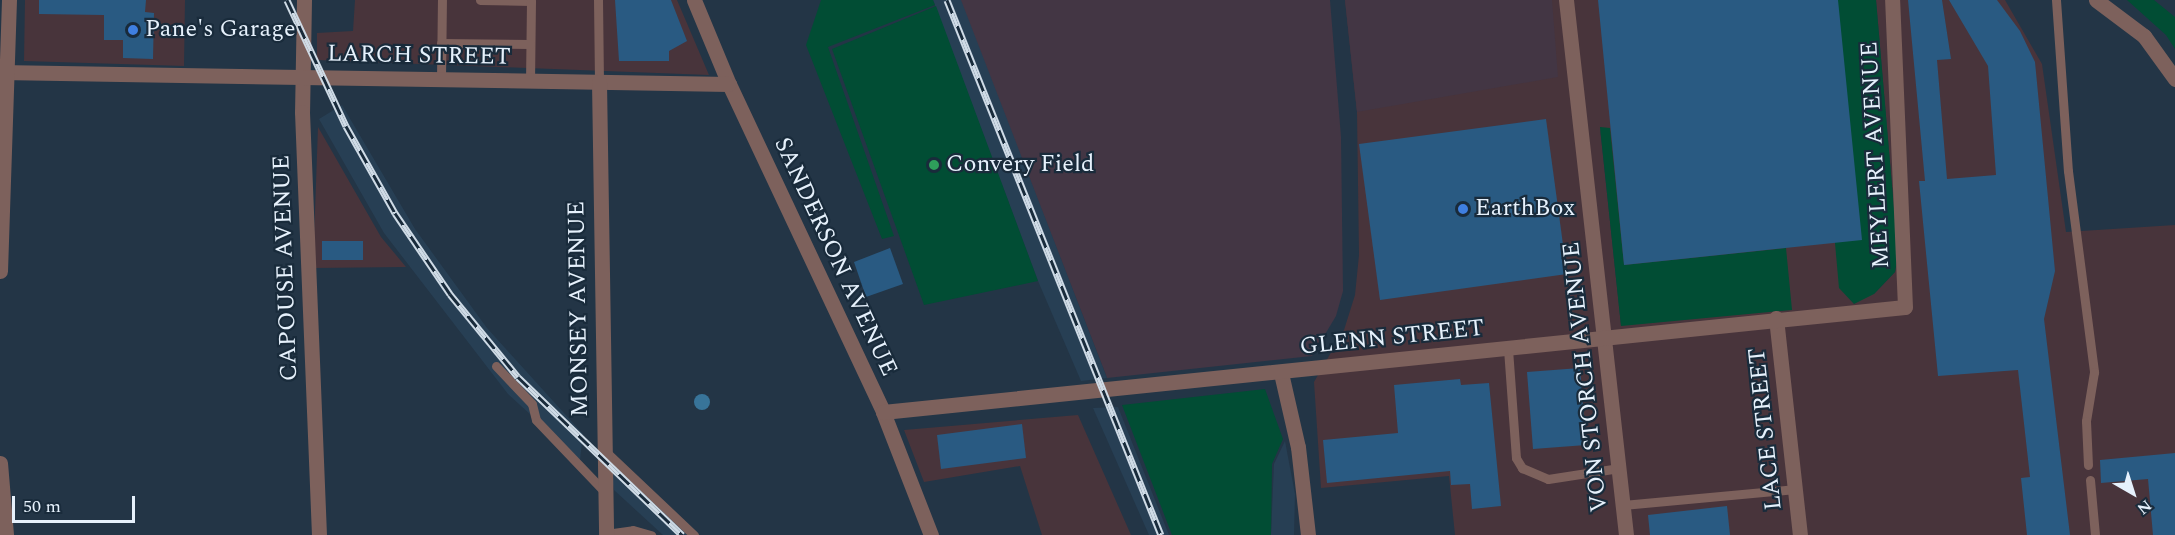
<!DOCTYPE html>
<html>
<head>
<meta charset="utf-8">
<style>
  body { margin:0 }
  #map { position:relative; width:2175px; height:535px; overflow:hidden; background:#233546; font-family:Spectral,serif }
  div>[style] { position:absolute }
  .commercial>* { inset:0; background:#48343b }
  .industrial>* { inset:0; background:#433644 }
  .built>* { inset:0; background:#273f54 }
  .green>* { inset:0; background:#014d34 }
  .water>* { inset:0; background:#387499 }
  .round { border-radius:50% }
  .building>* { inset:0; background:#295a82 }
  .service>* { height:9px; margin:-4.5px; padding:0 4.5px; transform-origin:4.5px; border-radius:4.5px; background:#7d615c }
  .minor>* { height:15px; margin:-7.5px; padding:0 7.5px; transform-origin:7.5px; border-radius:7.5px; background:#7d615c }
  .rail>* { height:7px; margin-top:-3.5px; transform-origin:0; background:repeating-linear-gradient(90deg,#192b3b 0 14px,#cfdbe6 0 28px); box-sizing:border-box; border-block:2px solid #cfdbe6 }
  .dots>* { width:16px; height:16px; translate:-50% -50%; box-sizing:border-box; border:3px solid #192b3b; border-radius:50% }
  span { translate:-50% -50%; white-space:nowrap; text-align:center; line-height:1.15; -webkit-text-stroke:4.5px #192b3b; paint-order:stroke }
  .poi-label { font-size:24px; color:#e6f1fc }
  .left { translate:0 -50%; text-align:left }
  .street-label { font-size:24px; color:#e6f1fc }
  .north { position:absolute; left:2103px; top:463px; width:60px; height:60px; -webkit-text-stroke:4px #192b3b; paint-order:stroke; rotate:141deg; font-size:16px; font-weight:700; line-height:24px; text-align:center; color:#e6f1fc }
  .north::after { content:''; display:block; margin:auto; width:21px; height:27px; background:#e6f1fc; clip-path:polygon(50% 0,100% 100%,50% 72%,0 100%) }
  .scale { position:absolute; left:12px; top:496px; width:123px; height:27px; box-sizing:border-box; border:3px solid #e6f1fc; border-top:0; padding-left:8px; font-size:18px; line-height:21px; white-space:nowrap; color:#e6f1fc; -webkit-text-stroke:4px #192b3b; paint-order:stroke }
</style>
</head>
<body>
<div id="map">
  <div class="commercial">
    <i style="clip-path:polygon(25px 0,185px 0,184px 66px,24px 61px)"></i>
    <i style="clip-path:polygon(355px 0,677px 0,709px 75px,317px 60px,317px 33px,353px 31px)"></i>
    <i style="clip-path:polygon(evenodd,1345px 0,1838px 0,1874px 294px,1895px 272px,1898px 256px,1876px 0,2005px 0,2042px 64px,2066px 232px,2175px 225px,2175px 535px,1455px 535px,1449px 476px,1321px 488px,1314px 382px,1344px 330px,1355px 295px,1359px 255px,1357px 112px,1345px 0,1600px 127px,1624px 265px,1621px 325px,1600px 128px,1600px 127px)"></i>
    <i style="clip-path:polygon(318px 127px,381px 237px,406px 267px,313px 268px)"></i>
    <i style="clip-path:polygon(1078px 415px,1131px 535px,1042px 535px,1020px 466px,924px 482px,904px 430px)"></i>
  </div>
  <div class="industrial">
    <i style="clip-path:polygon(960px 0,1330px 0,1341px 137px,1343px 291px,1336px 316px,1312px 356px,1107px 378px)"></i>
    <i style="clip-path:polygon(1345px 0,1552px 0,1558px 77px,1357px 112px)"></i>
  </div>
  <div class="built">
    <i style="clip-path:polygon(933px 0,961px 0,1107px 378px,1081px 381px,1038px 281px)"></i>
    <i style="clip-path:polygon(342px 105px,415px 229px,487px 328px,583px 434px,580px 460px,508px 394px,384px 233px,319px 119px)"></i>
    <i style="clip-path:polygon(1118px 407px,1169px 535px,1149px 535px,1093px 408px)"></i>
    <i style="clip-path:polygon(1285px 441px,1295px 494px,1294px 535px,1271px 535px,1274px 464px)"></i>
    <i style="clip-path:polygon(609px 462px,693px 535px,663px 535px,614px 490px)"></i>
  </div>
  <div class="green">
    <i style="clip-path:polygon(821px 0,933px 0,935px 5px,828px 47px,894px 236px,882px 239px,806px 45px)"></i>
    <i style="clip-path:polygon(1838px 0,1876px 0,1898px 255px,1895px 272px,1874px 294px,1854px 304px,1839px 288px,1835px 243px)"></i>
    <i style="clip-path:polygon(2127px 0,2154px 0,2175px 17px,2175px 49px,2166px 35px)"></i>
    <i style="clip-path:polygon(936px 6px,1038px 281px,924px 305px,832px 49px)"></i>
    <i style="clip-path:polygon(1600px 127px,1610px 128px,1624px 265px,1786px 248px,1792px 310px,1621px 326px)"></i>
    <i style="clip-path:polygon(1265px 389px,1283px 439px,1272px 464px,1271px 535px,1172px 535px,1122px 405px)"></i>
  </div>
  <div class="water">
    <i class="round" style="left:694px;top:394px;width:16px;height:16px"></i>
  </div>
  <div class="building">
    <i style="clip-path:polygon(39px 0,146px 0,145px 12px,154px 13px,153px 59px,123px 58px,123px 40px,104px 40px,104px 15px,39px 14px)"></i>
    <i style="clip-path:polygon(615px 0,671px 0,687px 41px,669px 51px,669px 61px,619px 61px)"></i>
    <i style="clip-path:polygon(1598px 0,1838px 0,1862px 240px,1624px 265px)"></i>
    <i style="clip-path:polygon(1908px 0,1942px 0,1951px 59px,1937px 60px,1947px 179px,1996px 175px,1988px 66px,1949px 0,1997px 0,2020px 31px,2035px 62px,2055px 271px,2044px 319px,2070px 535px,2027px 535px,2021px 478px,2030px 477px,2018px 370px,1938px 376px,1919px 181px,1925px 181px)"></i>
    <i style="clip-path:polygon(1546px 119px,1567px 274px,1380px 300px,1359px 144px)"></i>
    <i style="clip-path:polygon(322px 241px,363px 241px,363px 260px,322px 260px)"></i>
    <i style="clip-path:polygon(890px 248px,903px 284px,866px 297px,854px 262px)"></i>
    <i style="clip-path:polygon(1580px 368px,1586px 445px,1533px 449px,1527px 372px)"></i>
    <i style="clip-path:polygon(1460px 379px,1461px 385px,1489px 383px,1501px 506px,1472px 509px,1470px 484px,1451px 485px,1450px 471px,1327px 483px,1323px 440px,1398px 433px,1394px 385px)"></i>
    <i style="clip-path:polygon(1022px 424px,1026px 458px,941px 469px,937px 435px)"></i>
    <i style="clip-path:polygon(2175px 453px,2175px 535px,2153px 535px,2148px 479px,2101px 483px,2100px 460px)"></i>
    <i style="clip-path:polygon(1727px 506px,1730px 535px,1650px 535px,1648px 515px)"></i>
  </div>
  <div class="service">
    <i style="left:480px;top:0;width:51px;rotate:1.1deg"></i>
    <i style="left:531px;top:1px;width:80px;rotate:90.7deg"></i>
    <i style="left:598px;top:0;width:82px;rotate:89.3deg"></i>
    <i style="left:2056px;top:0;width:171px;rotate:86deg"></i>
    <i style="left:2068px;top:171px;width:203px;rotate:82.6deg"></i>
    <i style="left:2094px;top:372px;width:50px;rotate:99.3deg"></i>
    <i style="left:2086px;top:421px;width:44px;rotate:87.4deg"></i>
    <i style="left:441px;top:43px;width:89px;rotate:0.6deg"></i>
    <i style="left:441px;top:79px;width:79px;rotate:-89.3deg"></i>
    <i style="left:1508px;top:349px;width:109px;rotate:85.8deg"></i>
    <i style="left:1516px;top:458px;width:12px;rotate:59deg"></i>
    <i style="left:1522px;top:468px;width:28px;rotate:23deg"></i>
    <i style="left:1548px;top:479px;width:72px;rotate:-8.8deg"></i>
    <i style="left:496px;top:366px;width:52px;rotate:46.5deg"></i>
    <i style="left:532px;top:404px;width:16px;rotate:76deg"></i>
    <i style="left:536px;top:420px;width:97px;rotate:46.3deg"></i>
    <i style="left:604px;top:450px;width:124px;rotate:43.4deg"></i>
    <i style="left:2090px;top:480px;width:55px;rotate:84.8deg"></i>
    <i style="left:1623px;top:505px;width:173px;rotate:-5.3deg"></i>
    <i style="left:606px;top:534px;width:27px;rotate:-8deg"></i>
    <i style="left:633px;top:530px;width:19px;rotate:16deg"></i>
  </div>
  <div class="minor">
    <i style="left:304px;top:0;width:112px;rotate:91deg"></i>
    <i style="left:302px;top:112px;width:423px;rotate:87.7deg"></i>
    <i style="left:694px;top:0;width:91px;rotate:67.4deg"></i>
    <i style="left:729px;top:84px;width:362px;rotate:64.8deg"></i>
    <i style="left:883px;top:412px;width:132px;rotate:68.7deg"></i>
    <i style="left:1566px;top:0;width:538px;rotate:83.6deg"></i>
    <i style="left:2096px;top:0;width:60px;rotate:36.9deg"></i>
    <i style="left:2144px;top:36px;width:53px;rotate:54.2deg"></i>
    <i style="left:0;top:72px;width:729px;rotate:0.94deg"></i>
    <i style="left:599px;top:82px;width:453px;rotate:89.1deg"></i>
    <i style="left:0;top:271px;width:271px;rotate:-88.1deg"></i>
    <i style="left:1776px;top:318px;width:218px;rotate:83.7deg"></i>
    <i style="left:1281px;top:373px;width:76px;rotate:77.1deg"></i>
    <i style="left:1298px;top:447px;width:89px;rotate:83.5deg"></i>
    <i style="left:883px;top:412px;width:1027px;rotate:-5.87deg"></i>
    <i style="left:1905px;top:307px;width:307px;rotate:-92.4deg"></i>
    <i style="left:0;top:463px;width:72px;rotate:85.2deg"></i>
  </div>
  <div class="rail">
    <i style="left:287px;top:0;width:139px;rotate:64.9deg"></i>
    <i style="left:346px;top:126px;width:100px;rotate:60.6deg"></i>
    <i style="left:395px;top:213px;width:98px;rotate:55.8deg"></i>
    <i style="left:450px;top:294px;width:107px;rotate:50.7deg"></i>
    <i style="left:518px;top:377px;width:228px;rotate:43.9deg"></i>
    <i style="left:947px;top:0;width:576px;rotate:68.2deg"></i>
  </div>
  <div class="dots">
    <i style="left:133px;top:30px;background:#3f7fe0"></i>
    <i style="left:934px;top:165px;background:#2e9e5b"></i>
    <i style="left:1463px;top:209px;background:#3f7fe0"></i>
  </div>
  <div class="poi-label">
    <span class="left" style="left:145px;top:30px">Pane's Garage</span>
    <span class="left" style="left:946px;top:165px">Convery Field</span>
    <span class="left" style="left:1475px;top:209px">EarthBox</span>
  </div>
  <div class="street-label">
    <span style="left:419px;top:56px;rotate:1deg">LARCH STREET</span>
    <span style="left:1876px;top:155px;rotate:-93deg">MEYLERT AVENUE</span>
    <span style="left:835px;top:257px;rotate:65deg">SANDERSON AVENUE</span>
    <span style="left:286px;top:268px;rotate:-92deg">CAPOUSE AVENUE</span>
    <span style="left:579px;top:309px;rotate:-91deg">MONSEY AVENUE</span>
    <span style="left:1392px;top:338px;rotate:-6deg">GLENN STREET</span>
    <span style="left:1586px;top:377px;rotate:-96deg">VON STORCH AVENUE</span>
    <span style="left:1766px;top:429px;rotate:-96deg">LACE STREET</span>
  </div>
  <div class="north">N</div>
  <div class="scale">50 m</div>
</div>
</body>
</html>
